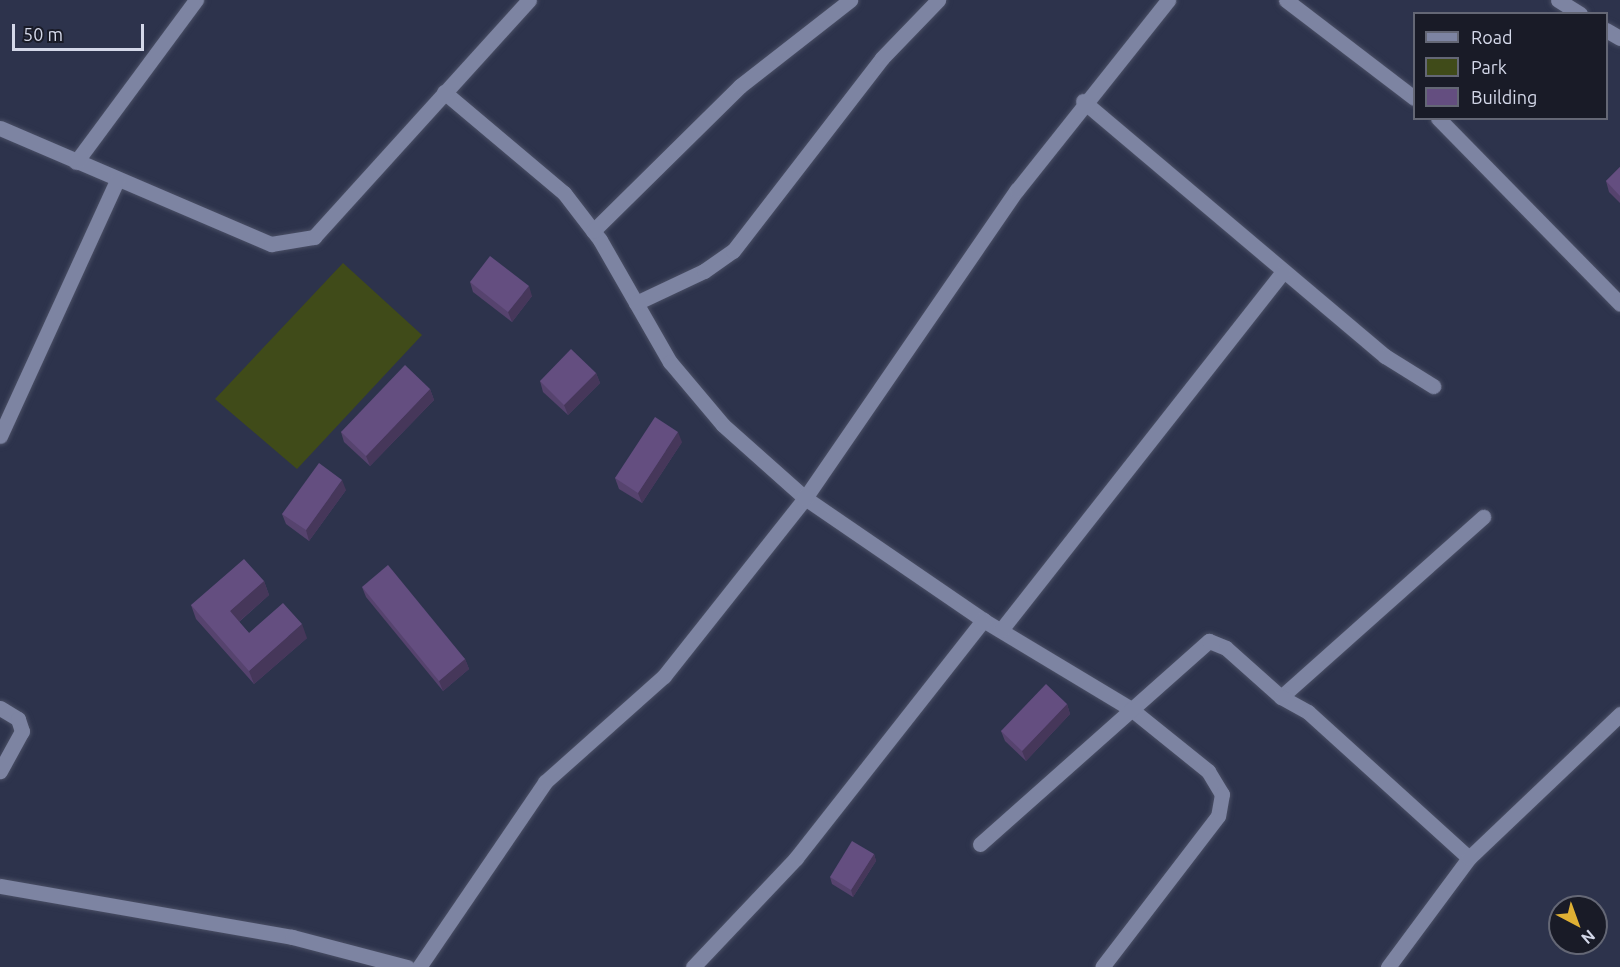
<!DOCTYPE html>
<html>
<head>
<meta charset="utf-8">
<style>
  body { margin:0 }
  #map { position:relative; width:1620px; height:967px; overflow:hidden; background:#2d334c; font-family:Ubuntu,sans-serif }
  div>[style] { position:absolute }
  .green>* { inset:0; background:#404b19 }
  .roads { filter:drop-shadow(0 0 2px #4a4f65) drop-shadow(0 0 2px #4a4f65) }
  .minor>* { height:15px; margin:-7.5px; padding:0 7.5px; transform-origin:7.5px; border-radius:7.5px; background:#7d84a2 }
  .wall>* { inset:0; background:#56436e }
  .shaded-wall>* { inset:0; background:#46375a }
  .building>* { inset:0; background:#644e80 }
  span { translate:-50% -50%; white-space:nowrap; text-align:center; line-height:1.15; -webkit-text-stroke:6px #191b27; paint-order:stroke }
  .legend { position:absolute; left:1413px; top:12px; width:195px; height:108px; box-sizing:border-box; background:#191b27; border:2px solid #646775; margin:0; padding:8px 10px; list-style:none; font-size:18px; color:#d4d8e9 }
  .legend li { display:flex; align-items:center; gap:12px; height:30px }
  .legend b { width:30px; border:2px solid #646775 }
  .north { position:absolute; left:1548px; top:895px; width:60px; height:60px; box-sizing:border-box; background:#191b27; border:2px solid #646775; border-radius:50%; rotate:139deg; font-size:16px; font-weight:700; line-height:24px; text-align:center; color:#d4d8e9 }
  .north::after { content:''; display:block; margin:auto; width:21px; height:27px; background:#dfb034; clip-path:polygon(50% 0,100% 100%,50% 72%,0 100%) }
  .scale { position:absolute; left:12px; top:24px; width:132px; height:27px; box-sizing:border-box; border:3px solid #d4d8e9; border-top:0; padding-left:8px; font-size:18px; line-height:21px; white-space:nowrap; color:#d4d8e9; -webkit-text-stroke:4px #191b27; paint-order:stroke }
</style>
</head>
<body>
<div id="map">
  <div class="green">
    <i style="clip-path:polygon(343px 263px,422px 335px,297px 469px,215px 399px)"></i>
  </div>
  <div class="roads">
    <div class="minor">
      <i style="left:1286px;top:0;width:161px;rotate:37.4deg"></i>
      <i style="left:1558px;top:0;width:26px;rotate:32deg"></i>
      <i style="left:1606px;top:30px;width:16px;rotate:30deg"></i>
      <i style="left:444px;top:92px;width:157px;rotate:40.1deg"></i>
      <i style="left:564px;top:193px;width:59px;rotate:52.5deg"></i>
      <i style="left:600px;top:240px;width:141px;rotate:60.2deg"></i>
      <i style="left:670px;top:362px;width:82px;rotate:49.9deg"></i>
      <i style="left:723px;top:425px;width:110px;rotate:41.7deg"></i>
      <i style="left:805px;top:498px;width:216px;rotate:34.4deg"></i>
      <i style="left:983px;top:620px;width:173px;rotate:31deg"></i>
      <i style="left:1131px;top:709px;width:99px;rotate:38.8deg"></i>
      <i style="left:1208px;top:771px;width:27px;rotate:59deg"></i>
      <i style="left:1222px;top:794px;width:22px;rotate:100deg"></i>
      <i style="left:1218px;top:816px;width:190px;rotate:127.5deg"></i>
      <i style="left:1083px;top:101px;width:395px;rotate:40.2deg"></i>
      <i style="left:1385px;top:356px;width:57px;rotate:32deg"></i>
      <i style="left:1438px;top:118px;width:260px;rotate:45.6deg"></i>
      <i style="left:0;top:128px;width:295px;rotate:23.2deg"></i>
      <i style="left:271px;top:244px;width:44px;rotate:-9.2deg"></i>
      <i style="left:314px;top:237px;width:320px;rotate:-47.8deg"></i>
      <i style="left:76px;top:162px;width:202px;rotate:-53.5deg"></i>
      <i style="left:593px;top:231px;width:206px;rotate:-44.6deg"></i>
      <i style="left:740px;top:86px;width:140px;rotate:-38deg"></i>
      <i style="left:636px;top:303px;width:75px;rotate:-25.2deg"></i>
      <i style="left:704px;top:271px;width:35px;rotate:-35deg"></i>
      <i style="left:733px;top:251px;width:244px;rotate:-52.3deg"></i>
      <i style="left:882px;top:58px;width:81px;rotate:-46deg"></i>
      <i style="left:0;top:436px;width:281px;rotate:-65.4deg"></i>
      <i style="left:1001px;top:630px;width:456px;rotate:-51.8deg"></i>
      <i style="left:1281px;top:697px;width:271px;rotate:-41.7deg"></i>
      <i style="left:0;top:708px;width:21px;rotate:31deg"></i>
      <i style="left:18px;top:719px;width:13px;rotate:72deg"></i>
      <i style="left:22px;top:731px;width:46px;rotate:118.8deg"></i>
      <i style="left:980px;top:844px;width:306px;rotate:-41.6deg"></i>
      <i style="left:1209px;top:641px;width:18px;rotate:22deg"></i>
      <i style="left:1226px;top:648px;width:74px;rotate:41.7deg"></i>
      <i style="left:1281px;top:697px;width:31px;rotate:29deg"></i>
      <i style="left:1308px;top:712px;width:217px;rotate:42.2deg"></i>
      <i style="left:0;top:886px;width:296px;rotate:9.9deg"></i>
      <i style="left:292px;top:937px;width:119px;rotate:14.6deg"></i>
      <i style="left:419px;top:967px;width:224px;rotate:-55.7deg"></i>
      <i style="left:545px;top:782px;width:159px;rotate:-41.7deg"></i>
      <i style="left:664px;top:676px;width:227px;rotate:-51.6deg"></i>
      <i style="left:805px;top:498px;width:374px;rotate:-55.5deg"></i>
      <i style="left:1017px;top:190px;width:243px;rotate:-51.5deg"></i>
      <i style="left:693px;top:967px;width:150px;rotate:-46.6deg"></i>
      <i style="left:796px;top:858px;width:303px;rotate:-51.8deg"></i>
      <i style="left:1388px;top:967px;width:136px;rotate:-53.4deg"></i>
      <i style="left:1469px;top:858px;width:209px;rotate:-43.6deg"></i>
    </div>
  </div>
  <div class="wall">
    <i style="clip-path:polygon(1620px 167px,1620px 203px,1609px 192px,1606px 181px)"></i>
    <i style="clip-path:polygon(470px 282px,532px 296px,512px 322px,473px 292px)"></i>
    <i style="clip-path:polygon(596px 373px,600px 383px,568px 415px,543px 392px,540px 381px)"></i>
    <i style="clip-path:polygon(430px 389px,434px 400px,370px 466px,344px 442px,341px 432px)"></i>
    <i style="clip-path:polygon(682px 442px,642px 503px,619px 489px,615px 478px)"></i>
    <i style="clip-path:polygon(346px 490px,309px 541px,286px 524px,282px 514px)"></i>
    <i style="clip-path:polygon(264px 581px,269px 595px,239px 622px,249px 633px,307px 638px,254px 684px,196px 619px,191px 605px)"></i>
    <i style="clip-path:polygon(362px 587px,465px 659px,469px 669px,443px 691px,366px 597px)"></i>
    <i style="clip-path:polygon(1067px 704px,1070px 714px,1026px 761px,1005px 741px,1001px 731px)"></i>
    <i style="clip-path:polygon(874px 854px,876px 861px,853px 897px,832px 884px,830px 877px)"></i>
  </div>
  <div class="shaded-wall">
    <i style="clip-path:polygon(529px 286px,532px 296px,512px 322px,508px 312px)"></i>
    <i style="clip-path:polygon(596px 373px,600px 383px,568px 415px,564px 405px)"></i>
    <i style="clip-path:polygon(430px 389px,434px 400px,370px 466px,366px 456px)"></i>
    <i style="clip-path:polygon(678px 432px,682px 442px,642px 503px,638px 493px)"></i>
    <i style="clip-path:polygon(342px 480px,346px 490px,309px 541px,306px 530px)"></i>
    <i style="clip-path:polygon(264px 581px,269px 595px,235px 625px,230px 611px)"></i>
    <i style="clip-path:polygon(302px 624px,307px 638px,254px 684px,249px 671px)"></i>
    <i style="clip-path:polygon(465px 659px,469px 669px,443px 691px,439px 681px)"></i>
    <i style="clip-path:polygon(1067px 704px,1070px 714px,1026px 761px,1022px 751px)"></i>
    <i style="clip-path:polygon(874px 854px,876px 861px,853px 897px,851px 890px)"></i>
  </div>
  <div class="building">
    <i style="clip-path:polygon(1620px 167px,1620px 196px,1606px 181px)"></i>
    <i style="clip-path:polygon(490px 256px,529px 286px,508px 312px,470px 282px)"></i>
    <i style="clip-path:polygon(571px 349px,596px 373px,564px 405px,540px 381px)"></i>
    <i style="clip-path:polygon(405px 365px,430px 389px,366px 456px,341px 432px)"></i>
    <i style="clip-path:polygon(655px 417px,678px 432px,638px 493px,615px 478px)"></i>
    <i style="clip-path:polygon(319px 463px,342px 480px,306px 530px,282px 514px)"></i>
    <i style="clip-path:polygon(244px 559px,264px 581px,230px 611px,249px 633px,283px 603px,302px 624px,249px 671px,191px 605px)"></i>
    <i style="clip-path:polygon(388px 565px,465px 659px,439px 681px,362px 587px)"></i>
    <i style="clip-path:polygon(1046px 684px,1067px 704px,1022px 751px,1001px 731px)"></i>
    <i style="clip-path:polygon(852px 841px,874px 854px,851px 890px,830px 877px)"></i>
  </div>
  <ul class="legend">
  <li><b style="height:8px;background:#7d84a2"></b>Road</li>
  <li><b style="height:16px;background:#404b19"></b>Park</li>
  <li><b style="height:16px;background:#644e80"></b>Building</li>
  </ul>
  <div class="north">N</div>
  <div class="scale">50 m</div>
</div>
</body>
</html>
